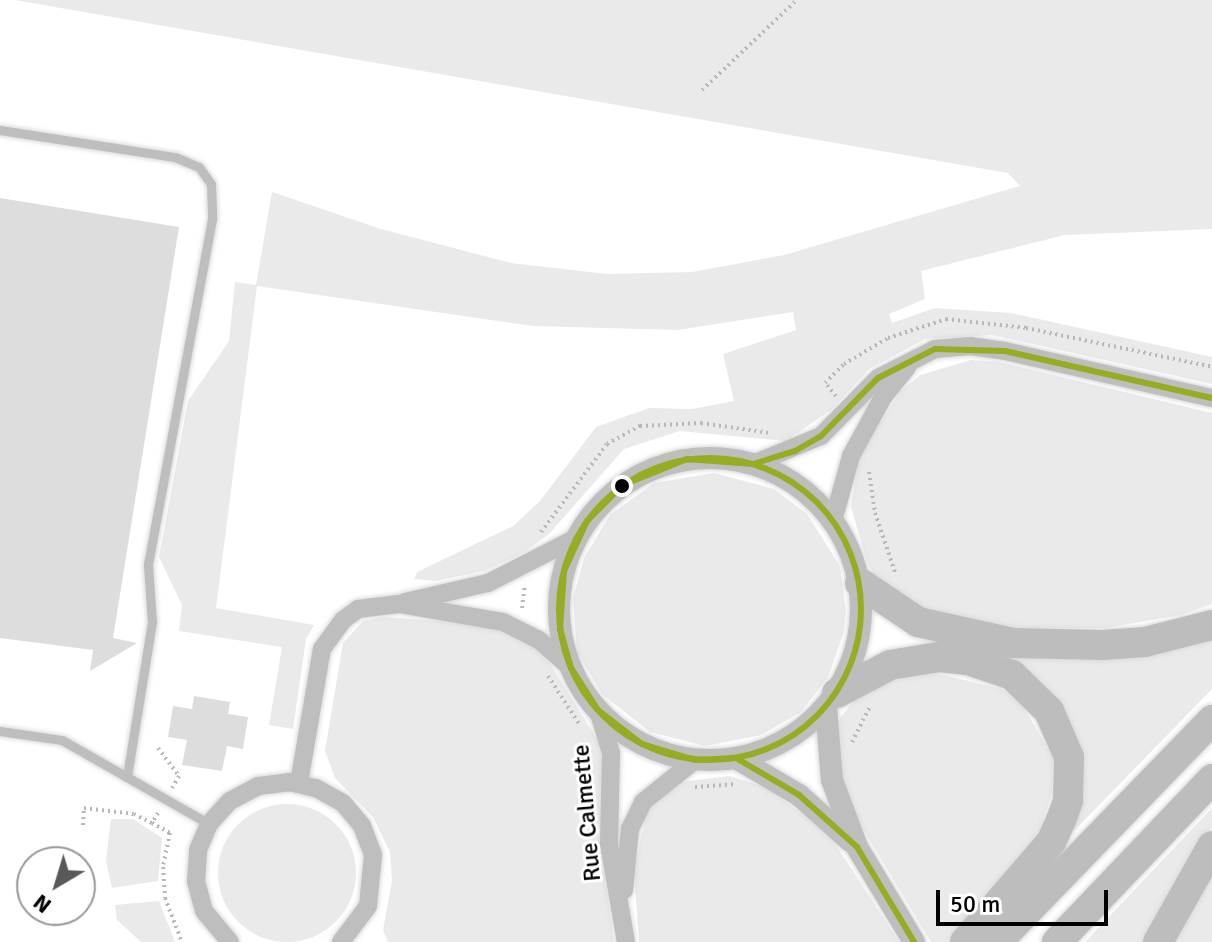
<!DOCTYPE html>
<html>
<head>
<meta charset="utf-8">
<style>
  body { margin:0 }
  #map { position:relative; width:1212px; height:942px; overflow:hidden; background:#fff; font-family:Signika,sans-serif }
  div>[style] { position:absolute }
  .green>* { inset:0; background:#eaeaea }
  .round { border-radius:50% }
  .building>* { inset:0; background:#ddd }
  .path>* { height:4px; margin-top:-2px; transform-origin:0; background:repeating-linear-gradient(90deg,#b8b8b8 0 2px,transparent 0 6px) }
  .roads { filter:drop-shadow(0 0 2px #dbdbdb) drop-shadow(0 0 2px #dbdbdb) }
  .service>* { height:9px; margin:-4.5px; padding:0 4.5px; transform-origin:4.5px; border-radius:4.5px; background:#bebebe }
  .minor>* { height:18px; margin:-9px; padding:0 9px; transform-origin:9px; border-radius:9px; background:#bebebe }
  .tertiary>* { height:22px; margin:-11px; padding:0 11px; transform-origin:11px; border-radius:11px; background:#bebebe }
  .tertiary>.ring { margin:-11px; padding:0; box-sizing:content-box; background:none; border:22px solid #bebebe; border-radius:50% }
  .trunk>* { height:30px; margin:-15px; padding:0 15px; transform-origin:15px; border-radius:15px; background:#bdbdbd }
  .bus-1>* { height:6px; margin:-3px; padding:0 3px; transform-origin:3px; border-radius:3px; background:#94ad23 }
  .bus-1>.ring { margin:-3px; padding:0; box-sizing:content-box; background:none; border:6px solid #94ad23; border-radius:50% }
  .dots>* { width:22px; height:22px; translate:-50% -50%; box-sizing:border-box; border:4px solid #fff; border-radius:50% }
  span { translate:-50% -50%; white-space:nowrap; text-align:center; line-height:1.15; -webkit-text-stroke:6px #fff; paint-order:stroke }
  .street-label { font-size:24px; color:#000 }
  .north { position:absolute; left:16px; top:846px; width:80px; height:80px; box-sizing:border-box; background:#fff; border:2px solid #999; border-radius:50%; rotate:218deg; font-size:22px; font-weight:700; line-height:32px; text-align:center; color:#000 }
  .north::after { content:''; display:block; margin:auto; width:28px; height:36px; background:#595959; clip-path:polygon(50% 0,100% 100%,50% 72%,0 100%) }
  .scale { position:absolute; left:936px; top:890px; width:172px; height:36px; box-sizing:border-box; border:4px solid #000; border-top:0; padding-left:10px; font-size:24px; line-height:28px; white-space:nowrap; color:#000; -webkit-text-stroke:6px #fff; paint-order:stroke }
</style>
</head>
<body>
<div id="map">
  <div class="green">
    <i style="clip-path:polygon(15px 0,1212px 0,1212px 229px,1065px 235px,921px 271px,925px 299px,889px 314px,892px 323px,935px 308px,1011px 313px,1212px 357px,1212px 384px,992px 335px,925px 339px,869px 369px,832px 409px,786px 441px,680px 431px,624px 449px,549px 534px,523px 553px,484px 571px,435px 581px,414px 579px,417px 572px,513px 526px,540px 501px,596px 427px,649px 408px,692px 409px,734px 401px,723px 354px,796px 330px,793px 312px,678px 330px,533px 326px,257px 286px,216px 608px,314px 625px,306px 639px,293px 729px,269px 725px,282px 647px,179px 631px,182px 605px,159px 557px,188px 401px,229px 341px,235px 282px,256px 285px,272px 192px,381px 229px,511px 263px,607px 274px,692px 272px,784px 255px,1020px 186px,1008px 173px)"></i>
    <i style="clip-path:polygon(971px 360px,999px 362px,1212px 413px,1212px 604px,1181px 615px,1105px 628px,1012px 628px,937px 620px,879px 584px,867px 562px,851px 507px,859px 454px,901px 391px,920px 375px)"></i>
    <i style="clip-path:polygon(714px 473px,774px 489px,807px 514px,840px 566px,846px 611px,844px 632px,828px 677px,801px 712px,761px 735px,705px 746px,650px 732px,602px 694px,577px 652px,573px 599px,584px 558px,610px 515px,654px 483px)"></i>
    <i style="clip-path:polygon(384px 617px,484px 624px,532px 646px,549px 662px,600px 744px,605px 785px,599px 833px,614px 942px,388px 942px,383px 930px,392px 881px,390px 852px,373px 817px,335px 778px,325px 751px,343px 643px,363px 621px)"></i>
    <i style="clip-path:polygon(1212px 634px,1212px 689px,1073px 832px,1059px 705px,1033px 674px,974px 645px)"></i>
    <i style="clip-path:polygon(935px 673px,1002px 689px,1022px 705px,1053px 757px,1052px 793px,1039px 832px,946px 942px,931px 942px,850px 807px,838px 777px,835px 733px,840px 718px,860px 694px,876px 684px)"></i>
    <i style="clip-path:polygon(730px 776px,768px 788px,830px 836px,899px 942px,639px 942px,634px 869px,647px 812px,681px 782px)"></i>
    <i class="round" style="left:218px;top:804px;width:138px;height:138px"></i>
    <i style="clip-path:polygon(1212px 808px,1212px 827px,1148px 942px,1085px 942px)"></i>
    <i style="clip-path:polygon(111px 819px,133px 819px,162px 838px,158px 881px,112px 888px,106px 861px)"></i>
    <i style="clip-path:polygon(1212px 862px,1212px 942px,1167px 942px)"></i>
    <i style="clip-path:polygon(159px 901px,175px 942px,141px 942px,117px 920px,115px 905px)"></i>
  </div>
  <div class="building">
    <i style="clip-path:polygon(0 198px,179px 227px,113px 638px,137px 643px,90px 671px,93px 650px,0 638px)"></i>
    <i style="clip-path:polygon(194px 696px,230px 702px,228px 714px,248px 717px,243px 749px,227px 746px,222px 771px,182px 765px,187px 740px,168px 737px,173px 706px,192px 709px)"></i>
  </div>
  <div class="path">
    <i style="left:702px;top:90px;width:131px;rotate:-43.5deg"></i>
    <i style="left:836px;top:396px;width:17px;rotate:-130deg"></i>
    <i style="left:825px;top:383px;width:27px;rotate:-45deg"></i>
    <i style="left:844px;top:364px;width:51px;rotate:-30.6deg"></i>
    <i style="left:888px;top:338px;width:61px;rotate:-18.1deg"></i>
    <i style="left:946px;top:319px;width:81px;rotate:6.4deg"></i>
    <i style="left:1026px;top:328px;width:190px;rotate:11.8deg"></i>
    <i style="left:869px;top:472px;width:41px;rotate:81.7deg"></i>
    <i style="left:875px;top:513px;width:65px;rotate:71.3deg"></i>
    <i style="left:541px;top:532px;width:110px;rotate:-53.1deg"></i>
    <i style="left:607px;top:444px;width:38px;rotate:-29deg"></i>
    <i style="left:640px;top:426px;width:61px;rotate:-2.8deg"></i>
    <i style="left:701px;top:423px;width:70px;rotate:8.2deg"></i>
    <i style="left:522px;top:608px;width:23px;rotate:-83deg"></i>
    <i style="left:548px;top:676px;width:59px;rotate:56.9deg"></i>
    <i style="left:852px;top:742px;width:38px;rotate:-63deg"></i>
    <i style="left:158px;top:748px;width:35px;rotate:53deg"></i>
    <i style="left:179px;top:776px;width:14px;rotate:120deg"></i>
    <i style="left:695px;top:787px;width:39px;rotate:-4deg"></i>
    <i style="left:158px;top:813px;width:12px;rotate:121deg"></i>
    <i style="left:152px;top:823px;width:21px;rotate:29deg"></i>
    <i style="left:170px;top:833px;width:35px;rotate:102deg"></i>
    <i style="left:163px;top:867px;width:31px;rotate:86deg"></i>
    <i style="left:165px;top:898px;width:47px;rotate:68.9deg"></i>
    <i style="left:83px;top:825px;width:17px;rotate:-87deg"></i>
    <i style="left:84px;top:808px;width:50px;rotate:6.8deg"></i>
    <i style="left:134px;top:814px;width:20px;rotate:27deg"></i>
  </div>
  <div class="roads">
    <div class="service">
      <i style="left:0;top:130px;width:177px;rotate:8.8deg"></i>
      <i style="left:175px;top:157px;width:26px;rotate:23deg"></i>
      <i style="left:199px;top:167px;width:21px;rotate:55deg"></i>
      <i style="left:211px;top:184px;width:35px;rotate:88deg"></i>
      <i style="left:212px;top:219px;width:352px;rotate:100.5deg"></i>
      <i style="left:148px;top:565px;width:57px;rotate:86deg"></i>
      <i style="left:152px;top:622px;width:157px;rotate:99.2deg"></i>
      <i style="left:0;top:731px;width:63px;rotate:8.3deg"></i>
      <i style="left:62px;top:740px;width:169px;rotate:29.7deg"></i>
    </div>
    <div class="minor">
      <i style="left:753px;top:464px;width:74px;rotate:-22.4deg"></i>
      <i style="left:821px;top:436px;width:81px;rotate:-45.5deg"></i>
      <i style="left:878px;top:378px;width:64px;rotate:-27deg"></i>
      <i style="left:935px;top:349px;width:35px;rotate:-5deg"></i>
      <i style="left:970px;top:346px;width:35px;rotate:8deg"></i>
      <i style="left:1005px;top:351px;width:212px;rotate:12.8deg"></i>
      <i style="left:833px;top:521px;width:67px;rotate:-74.5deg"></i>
      <i style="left:851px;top:456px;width:67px;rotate:-61.5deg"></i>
      <i style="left:883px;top:397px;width:38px;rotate:-51deg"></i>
      <i style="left:405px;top:602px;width:85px;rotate:-12.9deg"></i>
      <i style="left:488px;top:583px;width:99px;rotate:-27.1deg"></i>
      <i style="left:598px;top:710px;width:45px;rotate:73.2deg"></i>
      <i style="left:611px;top:753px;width:91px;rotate:91.3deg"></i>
      <i style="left:609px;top:844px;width:99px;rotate:80.2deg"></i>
      <i style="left:299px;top:783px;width:136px;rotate:-80.3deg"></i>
      <i style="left:322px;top:649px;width:36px;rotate:-54deg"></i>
      <i style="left:343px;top:620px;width:19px;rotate:-36deg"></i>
      <i style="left:358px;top:609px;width:41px;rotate:-7deg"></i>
      <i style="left:399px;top:604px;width:106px;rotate:9.8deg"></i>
      <i style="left:503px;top:622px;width:40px;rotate:26.6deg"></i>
      <i style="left:539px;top:640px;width:43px;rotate:41.2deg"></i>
      <i style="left:624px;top:890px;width:61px;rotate:-84.4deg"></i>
      <i style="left:630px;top:829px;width:30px;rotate:-64deg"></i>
      <i style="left:643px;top:802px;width:67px;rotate:-38.9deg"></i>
      <i style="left:230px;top:942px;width:40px;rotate:-130deg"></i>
      <i style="left:204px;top:911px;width:31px;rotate:-105deg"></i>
      <i style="left:196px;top:881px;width:31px;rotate:-86deg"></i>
      <i style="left:198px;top:850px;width:28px;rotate:-67deg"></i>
      <i style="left:209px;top:824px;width:31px;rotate:-48deg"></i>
      <i style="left:230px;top:801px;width:32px;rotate:-28deg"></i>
      <i style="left:258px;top:786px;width:31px;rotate:-7deg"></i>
      <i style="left:289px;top:782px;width:28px;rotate:13deg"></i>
      <i style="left:316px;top:788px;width:31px;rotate:29deg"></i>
      <i style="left:343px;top:803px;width:30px;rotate:50deg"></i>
      <i style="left:362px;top:826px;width:31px;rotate:69deg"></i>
      <i style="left:373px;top:855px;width:51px;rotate:95.6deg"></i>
      <i style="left:368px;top:906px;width:45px;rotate:126.9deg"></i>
    </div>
    <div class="tertiary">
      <i class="ring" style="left:559px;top:458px;width:280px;height:280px"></i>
      <i style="left:826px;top:707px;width:73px;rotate:85.3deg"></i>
      <i style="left:832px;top:780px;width:72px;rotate:69.5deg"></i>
      <i style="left:857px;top:847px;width:111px;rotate:59deg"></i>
      <i style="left:736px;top:758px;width:73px;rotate:30.4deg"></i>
      <i style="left:799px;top:795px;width:69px;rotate:42deg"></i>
    </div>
    <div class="trunk">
      <i style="left:860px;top:583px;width:70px;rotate:33.9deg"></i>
      <i style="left:918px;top:622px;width:97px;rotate:12.5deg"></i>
      <i style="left:1013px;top:643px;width:90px;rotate:1.3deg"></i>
      <i style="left:1103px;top:645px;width:42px;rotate:-4.1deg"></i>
      <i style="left:1145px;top:642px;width:69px;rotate:-14.2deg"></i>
      <i style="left:837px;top:693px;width:60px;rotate:-27.8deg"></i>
      <i style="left:890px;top:665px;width:50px;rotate:-9.3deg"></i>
      <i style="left:939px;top:657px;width:29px;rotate:6deg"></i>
      <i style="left:968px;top:660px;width:46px;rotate:18.8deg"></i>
      <i style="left:1012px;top:675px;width:52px;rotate:44.2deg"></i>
      <i style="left:1049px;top:711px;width:50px;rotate:66.5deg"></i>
      <i style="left:1069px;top:757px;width:44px;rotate:91.3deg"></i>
      <i style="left:1068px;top:801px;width:20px;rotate:110deg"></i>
      <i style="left:1061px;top:820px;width:24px;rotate:114deg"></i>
      <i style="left:1051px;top:842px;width:132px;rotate:130.7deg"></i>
      <i style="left:997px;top:942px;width:309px;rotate:-45.9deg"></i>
      <i style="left:1057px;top:942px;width:225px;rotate:-46.4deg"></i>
      <i style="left:1158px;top:942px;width:110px;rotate:-60.6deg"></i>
    </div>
  </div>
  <div class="bus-1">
    <i class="ring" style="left:559px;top:458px;width:296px;height:296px"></i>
    <i style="left:736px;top:758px;width:41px;rotate:177.2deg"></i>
    <i style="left:695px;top:760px;width:55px;rotate:-163.2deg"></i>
    <i style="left:642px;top:744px;width:56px;rotate:-142.3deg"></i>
    <i style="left:598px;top:710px;width:50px;rotate:-122.7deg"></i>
    <i style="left:571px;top:668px;width:41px;rotate:-105.8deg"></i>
    <i style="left:560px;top:629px;width:58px;rotate:-86.1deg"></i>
    <i style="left:564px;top:571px;width:55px;rotate:-65.3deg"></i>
    <i style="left:587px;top:521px;width:51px;rotate:-45deg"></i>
    <i style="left:623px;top:485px;width:69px;rotate:-22.1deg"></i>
    <i style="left:687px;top:459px;width:66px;rotate:4.3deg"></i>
    <i style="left:753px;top:464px;width:44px;rotate:-17.2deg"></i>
    <i style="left:795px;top:451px;width:30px;rotate:-30deg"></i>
    <i style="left:821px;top:436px;width:81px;rotate:-45.5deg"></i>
    <i style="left:878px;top:378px;width:64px;rotate:-27deg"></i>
    <i style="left:935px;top:349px;width:70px;rotate:1.6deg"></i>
    <i style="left:1005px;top:351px;width:212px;rotate:12.8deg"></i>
    <i style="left:736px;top:758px;width:73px;rotate:30.4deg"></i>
    <i style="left:799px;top:795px;width:78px;rotate:41.9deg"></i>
    <i style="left:857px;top:847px;width:111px;rotate:59deg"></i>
  </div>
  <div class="dots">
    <i style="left:622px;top:486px;background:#000"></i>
  </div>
  <div class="street-label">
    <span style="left:587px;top:813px;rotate:-95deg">Rue Calmette</span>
  </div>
  <div class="north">N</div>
  <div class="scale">50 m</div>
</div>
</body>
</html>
